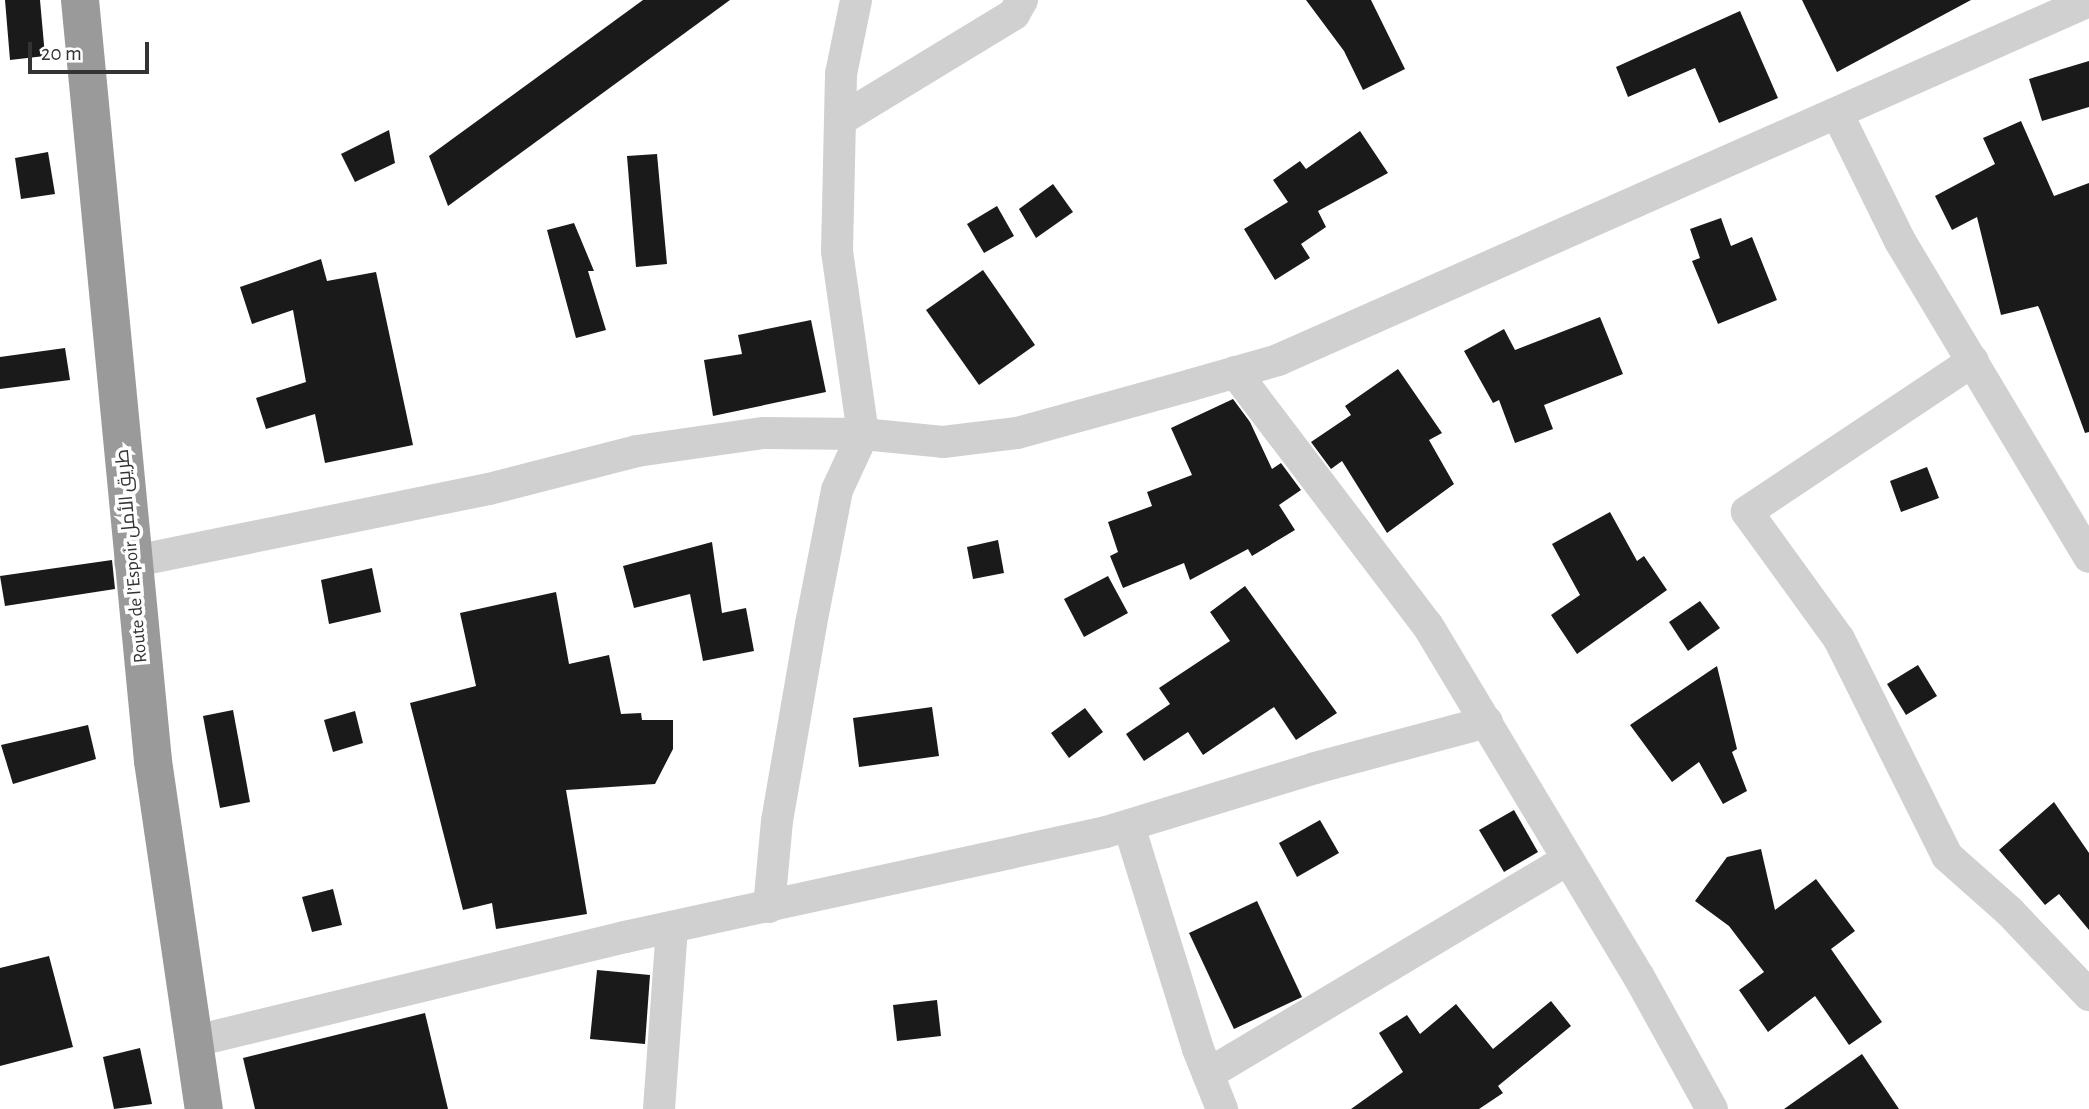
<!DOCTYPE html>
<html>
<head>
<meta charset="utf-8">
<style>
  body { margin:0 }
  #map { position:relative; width:2089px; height:1109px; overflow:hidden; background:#fff; font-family:"Alegreya Sans",Cairo,sans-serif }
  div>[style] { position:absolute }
  .building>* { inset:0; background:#1a1a1a }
  .street>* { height:32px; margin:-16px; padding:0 16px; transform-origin:16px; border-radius:16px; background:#d0d0d0 }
  .highway>* { height:38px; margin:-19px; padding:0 19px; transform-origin:19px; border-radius:19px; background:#9a9a9a }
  span { translate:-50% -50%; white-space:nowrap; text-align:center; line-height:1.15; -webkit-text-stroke:7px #fff; paint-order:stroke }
  .street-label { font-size:19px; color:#333 }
  .scale { position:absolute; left:28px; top:42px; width:121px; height:32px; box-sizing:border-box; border:4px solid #333; border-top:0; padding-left:9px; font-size:21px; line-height:24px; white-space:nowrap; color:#333; -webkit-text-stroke:5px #fff; paint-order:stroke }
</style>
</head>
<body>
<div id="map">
  <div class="building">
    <i style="clip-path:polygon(5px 0,40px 0,45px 56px,10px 60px)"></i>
    <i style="clip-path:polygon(643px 0,730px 0,448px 206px,429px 156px)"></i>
    <i style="clip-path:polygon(1306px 0,1371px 0,1405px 69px,1363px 90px,1344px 51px)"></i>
    <i style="clip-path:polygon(1802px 0,1971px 0,1837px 72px)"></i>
    <i style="clip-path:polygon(1740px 11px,1778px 98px,1719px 123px,1695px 68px,1628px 97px,1616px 67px)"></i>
    <i style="clip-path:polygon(2089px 61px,2089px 107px,2042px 121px,2029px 79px)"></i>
    <i style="clip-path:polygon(2021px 121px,2054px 196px,2089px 183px,2089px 432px,2085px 433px,2040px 310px,2038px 306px,2001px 315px,1977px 217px,1952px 230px,1935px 196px,1995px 164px,1983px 138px)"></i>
    <i style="clip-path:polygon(389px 130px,395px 163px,355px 182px,341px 154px)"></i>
    <i style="clip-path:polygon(1360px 131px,1388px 173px,1318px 211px,1326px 227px,1301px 244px,1310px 258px,1275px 280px,1244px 229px,1288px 202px,1273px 180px,1300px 161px,1306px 169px)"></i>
    <i style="clip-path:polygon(48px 152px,55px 194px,21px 199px,15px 158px)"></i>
    <i style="clip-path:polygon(657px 154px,667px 264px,636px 267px,627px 156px)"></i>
    <i style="clip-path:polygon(1053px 184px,1073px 212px,1036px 238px,1019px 209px)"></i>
    <i style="clip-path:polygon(997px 206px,1014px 236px,984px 253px,967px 224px)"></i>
    <i style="clip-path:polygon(1721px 218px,1731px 246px,1752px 237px,1777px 300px,1718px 324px,1692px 261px,1700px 258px,1690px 229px)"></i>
    <i style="clip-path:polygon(574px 223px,594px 271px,588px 271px,606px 330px,576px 338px,547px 230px)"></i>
    <i style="clip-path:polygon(321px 259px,327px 281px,376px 272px,413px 445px,325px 463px,315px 414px,266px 429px,256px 398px,306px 382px,293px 310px,252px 324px,240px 287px)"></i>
    <i style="clip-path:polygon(983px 270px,1035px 345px,979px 385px,926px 310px)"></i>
    <i style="clip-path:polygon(1600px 317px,1623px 374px,1544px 405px,1553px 429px,1515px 443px,1499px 400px,1493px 403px,1464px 351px,1504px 329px,1515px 350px)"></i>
    <i style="clip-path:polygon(811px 320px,826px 392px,713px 416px,704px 360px,742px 354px,738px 335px)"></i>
    <i style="clip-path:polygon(65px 348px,70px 380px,0 389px,0 357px)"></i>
    <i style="clip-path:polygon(1398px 369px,1442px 433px,1429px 440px,1454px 484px,1387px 533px,1342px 461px,1331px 469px,1311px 442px,1351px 415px,1345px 406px)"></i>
    <i style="clip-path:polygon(1233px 399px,1250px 422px,1272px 469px,1281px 463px,1301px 490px,1279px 505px,1295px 530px,1252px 556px,1248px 549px,1190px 580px,1184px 563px,1123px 588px,1110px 556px,1118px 552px,1108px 522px,1152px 506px,1147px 492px,1192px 475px,1171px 428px)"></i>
    <i style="clip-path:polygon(1927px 467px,1939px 498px,1901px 512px,1890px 481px)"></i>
    <i style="clip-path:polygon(1610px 512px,1637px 561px,1644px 556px,1667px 590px,1577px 654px,1551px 615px,1580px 595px,1552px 544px)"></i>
    <i style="clip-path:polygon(998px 540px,1004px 573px,973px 579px,967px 547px)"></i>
    <i style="clip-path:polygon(712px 542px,722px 613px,746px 608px,754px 651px,703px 661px,690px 594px,634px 608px,623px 566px)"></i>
    <i style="clip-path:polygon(112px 560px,115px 589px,5px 606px,0 576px)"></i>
    <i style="clip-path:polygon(372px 568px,381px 612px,329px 624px,321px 580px)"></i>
    <i style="clip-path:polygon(1108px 576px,1128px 613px,1084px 637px,1064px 599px)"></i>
    <i style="clip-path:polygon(1245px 586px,1337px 713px,1296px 740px,1274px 707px,1203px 755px,1188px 732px,1144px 761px,1126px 734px,1170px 704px,1159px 688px,1230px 641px,1210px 612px)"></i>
    <i style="clip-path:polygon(556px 592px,569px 664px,609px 655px,621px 714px,641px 713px,642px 720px,673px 720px,673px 749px,655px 784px,566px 790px,587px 914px,496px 929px,492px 903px,463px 910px,410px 703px,476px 686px,460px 613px)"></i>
    <i style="clip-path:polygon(1700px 601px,1720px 628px,1688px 651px,1669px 622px)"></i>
    <i style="clip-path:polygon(1918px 665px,1937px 696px,1906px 715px,1887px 684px)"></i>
    <i style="clip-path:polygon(1717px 666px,1737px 749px,1732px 752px,1747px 791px,1723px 804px,1699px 762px,1672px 782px,1630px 725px)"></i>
    <i style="clip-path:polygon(932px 707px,939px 756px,859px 767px,853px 718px)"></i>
    <i style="clip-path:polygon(1085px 708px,1103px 732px,1069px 758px,1051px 733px)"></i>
    <i style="clip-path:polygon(233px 710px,250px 802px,220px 808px,203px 716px)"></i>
    <i style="clip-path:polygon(355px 711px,363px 743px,333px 752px,324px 720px)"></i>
    <i style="clip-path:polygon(88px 725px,96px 759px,13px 784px,1px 745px)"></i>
    <i style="clip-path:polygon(2054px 802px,2089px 853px,2089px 930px,2059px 894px,2045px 905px,1999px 850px)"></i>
    <i style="clip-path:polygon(1514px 810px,1538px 852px,1504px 872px,1479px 830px)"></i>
    <i style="clip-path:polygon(1320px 820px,1339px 853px,1297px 877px,1279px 843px)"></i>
    <i style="clip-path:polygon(1761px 849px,1775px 910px,1816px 879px,1855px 931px,1831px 949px,1882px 1022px,1849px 1045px,1815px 996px,1768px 1032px,1739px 990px,1764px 972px,1729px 926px,1695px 901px,1727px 857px)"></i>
    <i style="clip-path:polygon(333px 889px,342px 925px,312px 932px,302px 897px)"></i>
    <i style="clip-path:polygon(1257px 901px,1302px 997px,1234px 1029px,1189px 933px)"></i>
    <i style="clip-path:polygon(49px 956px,73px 1047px,0 1066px,0 968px)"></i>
    <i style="clip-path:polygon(597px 970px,650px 975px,645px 1044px,590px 1039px)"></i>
    <i style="clip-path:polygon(937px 1000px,941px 1036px,897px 1041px,893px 1005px)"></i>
    <i style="clip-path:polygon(1551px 1001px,1571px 1026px,1498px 1086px,1503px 1093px,1479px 1109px,1351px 1109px,1403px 1072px,1379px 1033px,1407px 1015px,1420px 1034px,1456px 1004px,1493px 1049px)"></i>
    <i style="clip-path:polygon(425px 1013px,448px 1109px,255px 1109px,243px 1058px)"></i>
    <i style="clip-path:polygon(140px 1048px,152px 1104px,114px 1109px,103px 1057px)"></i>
    <i style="clip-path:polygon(1862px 1054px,1899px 1109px,1784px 1109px)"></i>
  </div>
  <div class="street">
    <i style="left:1838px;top:115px;width:140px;rotate:63.8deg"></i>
    <i style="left:1900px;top:241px;width:368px;rotate:59.1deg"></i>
    <i style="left:840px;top:120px;width:204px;rotate:-31.3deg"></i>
    <i style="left:1014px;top:14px;width:16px;rotate:-60deg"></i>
    <i style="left:1973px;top:361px;width:272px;rotate:146.3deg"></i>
    <i style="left:1747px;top:512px;width:157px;rotate:54.1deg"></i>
    <i style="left:1839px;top:639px;width:242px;rotate:63.5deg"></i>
    <i style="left:1947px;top:856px;width:84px;rotate:41.6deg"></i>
    <i style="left:2010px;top:912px;width:115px;rotate:46.4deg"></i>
    <i style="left:1235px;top:372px;width:319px;rotate:52.8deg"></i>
    <i style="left:1428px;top:626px;width:410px;rotate:59deg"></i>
    <i style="left:1639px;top:977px;width:151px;rotate:61.1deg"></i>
    <i style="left:130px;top:562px;width:366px;rotate:-11.5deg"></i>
    <i style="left:489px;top:489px;width:153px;rotate:-14.4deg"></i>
    <i style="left:637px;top:451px;width:128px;rotate:-8.1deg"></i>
    <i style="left:764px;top:433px;width:99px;rotate:0.6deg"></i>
    <i style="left:863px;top:434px;width:80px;rotate:5.7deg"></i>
    <i style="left:943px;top:442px;width:75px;rotate:-6.9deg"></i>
    <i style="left:1017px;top:433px;width:180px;rotate:-15.4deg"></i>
    <i style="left:1191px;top:385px;width:91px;rotate:-16deg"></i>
    <i style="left:1278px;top:360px;width:887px;rotate:-23.88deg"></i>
    <i style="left:1129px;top:826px;width:233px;rotate:72.8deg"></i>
    <i style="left:1198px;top:1049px;width:65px;rotate:68.2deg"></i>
    <i style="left:769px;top:907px;width:86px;rotate:-84.7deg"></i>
    <i style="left:777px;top:821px;width:200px;rotate:-80.2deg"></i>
    <i style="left:811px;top:624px;width:136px;rotate:-79deg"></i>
    <i style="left:837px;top:490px;width:62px;rotate:-65.1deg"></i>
    <i style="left:863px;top:434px;width:185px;rotate:-98.1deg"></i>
    <i style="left:837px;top:251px;width:177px;rotate:-88.7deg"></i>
    <i style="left:841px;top:74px;width:76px;rotate:-78.5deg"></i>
    <i style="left:191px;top:1042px;width:447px;rotate:-13.6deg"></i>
    <i style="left:625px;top:937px;width:492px;rotate:-12.3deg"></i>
    <i style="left:1106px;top:832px;width:219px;rotate:-17deg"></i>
    <i style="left:1315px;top:768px;width:178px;rotate:-15deg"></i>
    <i style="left:1208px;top:1074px;width:419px;rotate:-30.8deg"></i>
    <i style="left:659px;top:1109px;width:182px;rotate:-85.9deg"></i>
  </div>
  <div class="highway">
    <i style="left:80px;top:0;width:764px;rotate:84.52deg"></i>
    <i style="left:153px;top:761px;width:352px;rotate:81.7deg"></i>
  </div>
  <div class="street-label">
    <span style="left:132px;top:556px;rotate:-95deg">Route de l’Espoir طريق الأمل</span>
  </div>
  <div class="scale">20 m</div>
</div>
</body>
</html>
